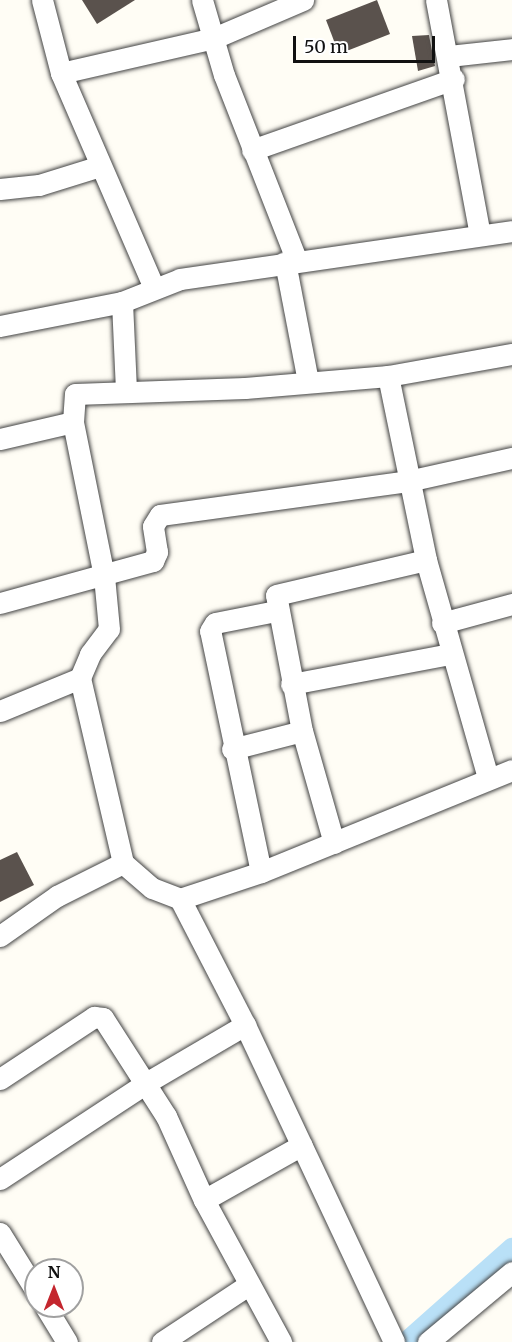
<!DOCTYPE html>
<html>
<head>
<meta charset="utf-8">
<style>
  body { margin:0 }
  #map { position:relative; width:512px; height:1342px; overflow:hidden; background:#fffdf5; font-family:Merriweather,serif }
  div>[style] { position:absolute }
  .canal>* { height:20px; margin:-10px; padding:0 10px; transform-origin:10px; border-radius:10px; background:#b9e0f7 }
  .building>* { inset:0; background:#5a524d }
  .roads { filter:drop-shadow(0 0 2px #444) drop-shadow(0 0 2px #444) }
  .minor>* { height:21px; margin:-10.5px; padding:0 10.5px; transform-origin:10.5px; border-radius:10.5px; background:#fff }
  span { translate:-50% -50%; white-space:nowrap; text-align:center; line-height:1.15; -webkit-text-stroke:6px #fff; paint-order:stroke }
  .north { position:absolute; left:24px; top:1258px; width:60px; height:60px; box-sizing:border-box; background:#fff; border:2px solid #a0a0a0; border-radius:50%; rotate:0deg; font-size:16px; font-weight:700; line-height:24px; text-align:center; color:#111 }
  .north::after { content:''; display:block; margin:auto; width:21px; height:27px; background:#c4262e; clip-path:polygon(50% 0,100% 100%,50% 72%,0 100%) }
  .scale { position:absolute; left:293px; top:36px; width:142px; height:27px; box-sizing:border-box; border:3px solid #111; border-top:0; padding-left:8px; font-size:18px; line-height:21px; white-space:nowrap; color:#111; -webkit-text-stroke:4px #fff; paint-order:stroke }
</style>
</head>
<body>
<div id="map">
  <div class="canal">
    <i style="left:406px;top:1342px;width:142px;rotate:-41.6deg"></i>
  </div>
  <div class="building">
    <i style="clip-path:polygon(82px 0,135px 0,97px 24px)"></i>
    <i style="clip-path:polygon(377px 0,390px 34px,339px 54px,326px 20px)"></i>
    <i style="clip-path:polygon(429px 35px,435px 66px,418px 71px,412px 36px)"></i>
    <i style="clip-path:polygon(17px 852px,34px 885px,0 902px,0 860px)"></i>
  </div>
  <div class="roads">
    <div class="minor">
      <i style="left:42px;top:0;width:75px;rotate:75.4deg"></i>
      <i style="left:61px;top:73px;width:232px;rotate:66.6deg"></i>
      <i style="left:202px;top:0;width:78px;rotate:73.7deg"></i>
      <i style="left:224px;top:75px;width:200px;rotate:68.6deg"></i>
      <i style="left:436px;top:0;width:239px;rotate:79.4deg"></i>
      <i style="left:449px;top:56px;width:63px;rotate:-6.3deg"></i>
      <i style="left:61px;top:73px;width:157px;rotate:-12.9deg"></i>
      <i style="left:214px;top:38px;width:97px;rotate:-23.1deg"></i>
      <i style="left:252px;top:150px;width:214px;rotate:-19.4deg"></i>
      <i style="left:0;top:189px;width:39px;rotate:-6deg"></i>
      <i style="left:39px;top:185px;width:64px;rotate:-17.3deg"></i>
      <i style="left:285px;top:262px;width:122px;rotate:79.1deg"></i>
      <i style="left:122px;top:302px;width:89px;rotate:87.4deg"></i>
      <i style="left:0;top:326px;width:124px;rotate:-11.1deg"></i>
      <i style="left:122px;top:302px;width:62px;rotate:-21.6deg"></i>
      <i style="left:180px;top:279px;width:335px;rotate:-8.2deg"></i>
      <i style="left:388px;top:376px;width:188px;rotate:78.3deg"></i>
      <i style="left:426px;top:560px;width:227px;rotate:74.1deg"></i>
      <i style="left:0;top:439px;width:75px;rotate:-13.1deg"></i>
      <i style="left:0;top:603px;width:159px;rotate:-15.4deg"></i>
      <i style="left:153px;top:561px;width:10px;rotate:-66deg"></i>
      <i style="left:157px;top:552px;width:26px;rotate:-99deg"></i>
      <i style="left:153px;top:526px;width:13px;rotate:-58deg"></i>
      <i style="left:160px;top:515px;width:250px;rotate:-7.8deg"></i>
      <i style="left:408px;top:481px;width:107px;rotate:-12.5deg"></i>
      <i style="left:442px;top:623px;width:73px;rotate:-15.2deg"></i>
      <i style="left:80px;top:678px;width:190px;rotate:76.9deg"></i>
      <i style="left:123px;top:863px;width:38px;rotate:41deg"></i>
      <i style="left:152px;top:888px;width:30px;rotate:21deg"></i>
      <i style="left:180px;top:899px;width:85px;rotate:-18.4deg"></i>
      <i style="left:261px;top:872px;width:271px;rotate:-22.1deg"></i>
      <i style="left:291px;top:684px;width:162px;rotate:-10.7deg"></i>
      <i style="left:0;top:711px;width:87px;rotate:-22.4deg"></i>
      <i style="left:80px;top:678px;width:26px;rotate:-67deg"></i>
      <i style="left:90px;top:654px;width:31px;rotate:-53deg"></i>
      <i style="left:109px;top:629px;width:53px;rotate:-95.4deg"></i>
      <i style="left:104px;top:576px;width:157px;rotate:-101.4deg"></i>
      <i style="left:73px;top:422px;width:28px;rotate:-86deg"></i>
      <i style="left:75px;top:394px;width:170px;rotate:-2deg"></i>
      <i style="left:245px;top:388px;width:144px;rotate:-4.8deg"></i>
      <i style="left:388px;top:376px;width:126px;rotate:-10.1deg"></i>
      <i style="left:232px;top:749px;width:72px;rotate:-14.4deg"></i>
      <i style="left:334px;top:843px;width:116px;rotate:-105.9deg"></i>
      <i style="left:302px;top:731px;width:138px;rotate:-100.8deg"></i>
      <i style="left:276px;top:595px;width:154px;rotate:-13.1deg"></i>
      <i style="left:261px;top:872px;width:246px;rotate:-101.9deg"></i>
      <i style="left:210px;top:631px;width:9px;rotate:-58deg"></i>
      <i style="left:215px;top:623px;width:62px;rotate:-11.1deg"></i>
      <i style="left:180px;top:899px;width:142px;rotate:62.7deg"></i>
      <i style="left:245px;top:1025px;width:350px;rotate:64.8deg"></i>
      <i style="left:0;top:936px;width:70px;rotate:-35.1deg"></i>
      <i style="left:57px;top:896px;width:74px;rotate:-26.6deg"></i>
      <i style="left:0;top:1079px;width:113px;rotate:-33.4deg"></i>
      <i style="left:94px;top:1017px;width:9px;rotate:6deg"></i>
      <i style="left:103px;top:1018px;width:117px;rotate:57.3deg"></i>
      <i style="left:166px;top:1116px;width:92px;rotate:65.7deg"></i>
      <i style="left:204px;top:1200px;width:162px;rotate:61.5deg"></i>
      <i style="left:0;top:1179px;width:175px;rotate:-33.3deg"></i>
      <i style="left:146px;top:1083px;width:115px;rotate:-30.4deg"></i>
      <i style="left:204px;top:1200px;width:112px;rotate:-29.3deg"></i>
      <i style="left:0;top:1233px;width:68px;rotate:58.2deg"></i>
      <i style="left:45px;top:1306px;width:42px;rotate:58.6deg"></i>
      <i style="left:162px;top:1342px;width:103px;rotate:-33.5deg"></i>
      <i style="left:428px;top:1342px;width:109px;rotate:-39.8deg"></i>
    </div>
  </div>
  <div class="north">N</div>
  <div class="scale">50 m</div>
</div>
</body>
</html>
